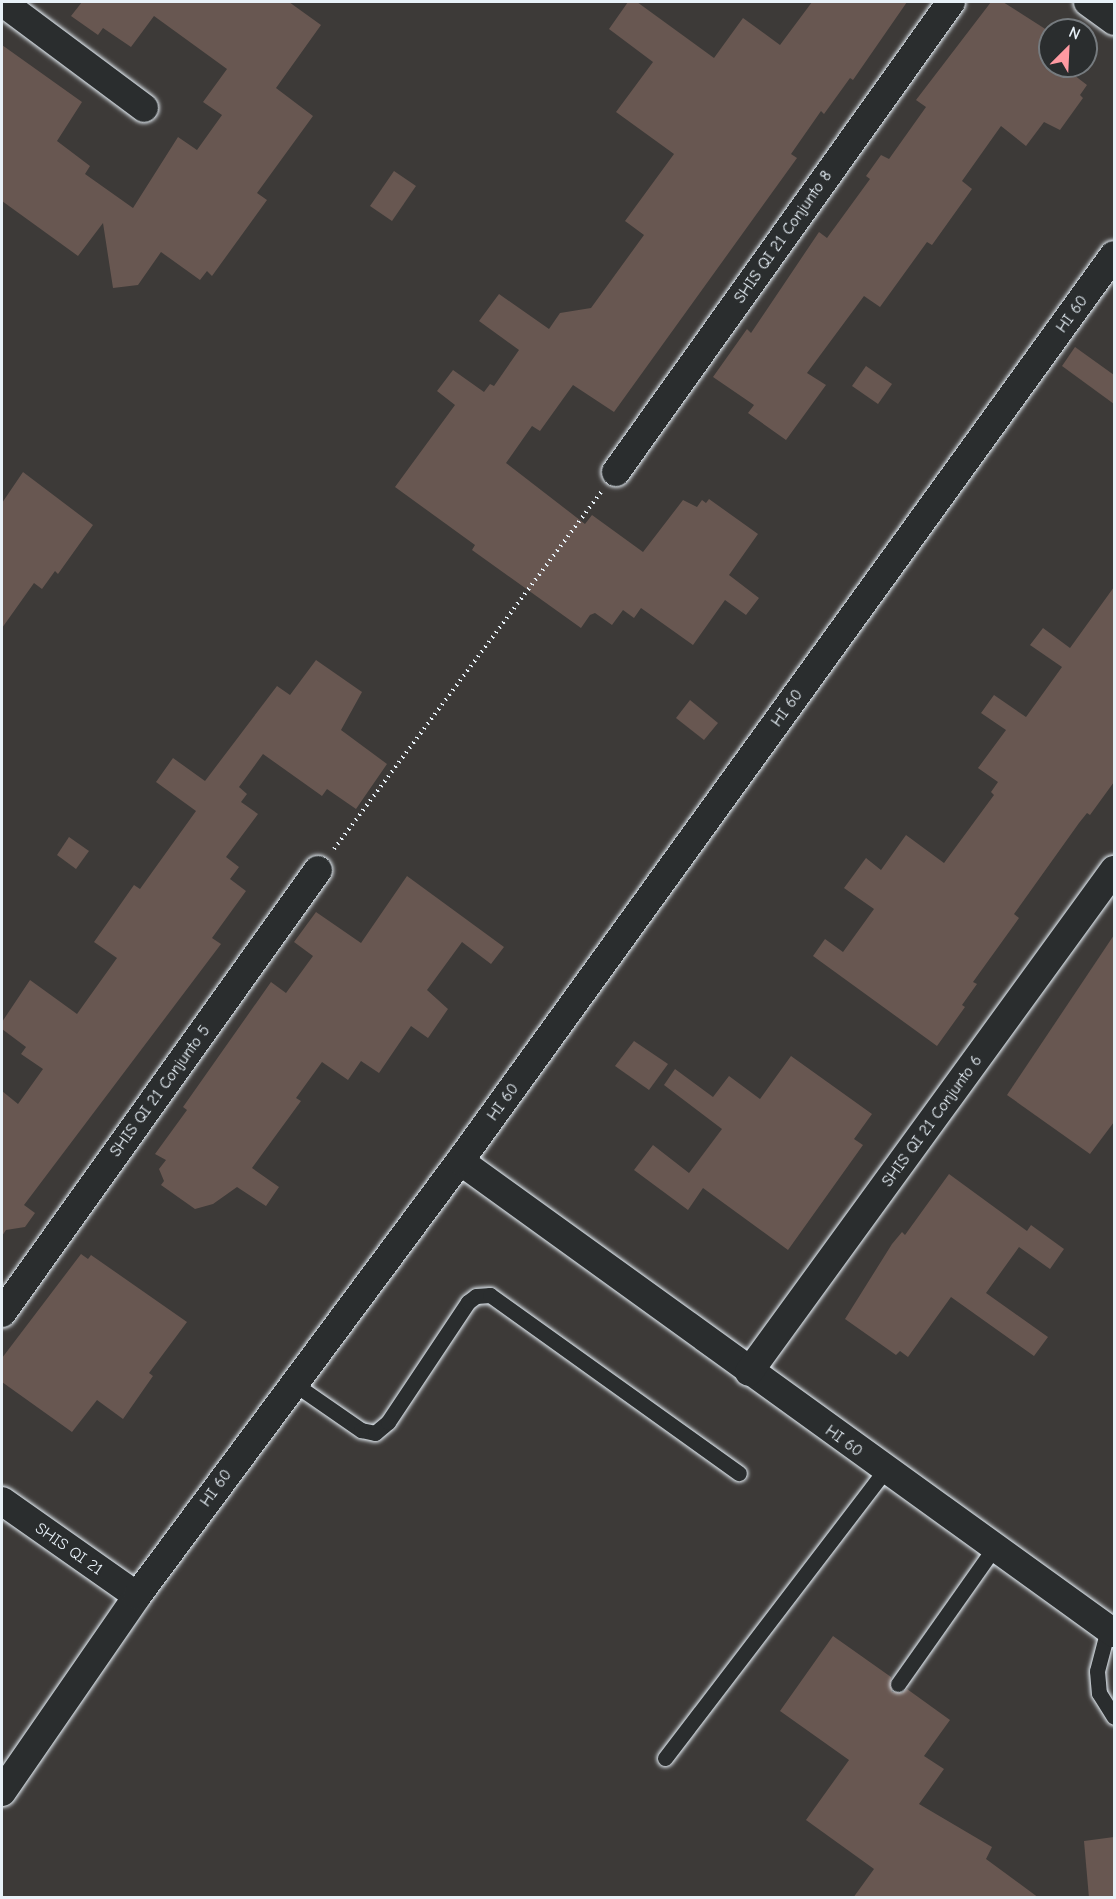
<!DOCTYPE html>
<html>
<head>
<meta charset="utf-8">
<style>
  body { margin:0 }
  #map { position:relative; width:1116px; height:1899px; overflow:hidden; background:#3d3a38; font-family:"Comic Neue",sans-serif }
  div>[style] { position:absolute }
  .building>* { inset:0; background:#685751 }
  .path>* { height:4px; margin-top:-2px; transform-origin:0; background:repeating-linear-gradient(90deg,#e8f1f8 0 1.5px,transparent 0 6px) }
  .roads { filter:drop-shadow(0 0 2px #e8f1f8) drop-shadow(0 0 2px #e8f1f8) }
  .lane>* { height:15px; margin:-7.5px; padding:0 7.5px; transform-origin:7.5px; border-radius:7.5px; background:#2a2d2e }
  .street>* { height:28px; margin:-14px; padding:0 14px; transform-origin:14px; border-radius:14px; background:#2a2d2e }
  span { translate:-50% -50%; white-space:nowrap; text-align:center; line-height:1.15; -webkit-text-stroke:4.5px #2a2d2e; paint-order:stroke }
  .street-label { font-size:16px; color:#e8f1f8 }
  .frame { position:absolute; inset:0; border:3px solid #e8f1f8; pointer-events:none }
  .north { position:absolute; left:1038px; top:18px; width:60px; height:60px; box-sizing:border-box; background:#2a2d2e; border:2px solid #767b7f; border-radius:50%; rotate:24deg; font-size:16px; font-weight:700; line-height:24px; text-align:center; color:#e8f1f8 }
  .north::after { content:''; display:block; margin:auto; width:21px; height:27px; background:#ff9aa2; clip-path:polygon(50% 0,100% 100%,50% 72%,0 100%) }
</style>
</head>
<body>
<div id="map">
  <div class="building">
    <i style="clip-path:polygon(82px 2px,289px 2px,321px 25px,276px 88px,313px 116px,257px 193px,267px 200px,212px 276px,207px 271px,200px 280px,161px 252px,138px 285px,113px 288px,103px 223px,78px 256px,2px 201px,2px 45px,82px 102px,57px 141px,90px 166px,85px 174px,133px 208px,178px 137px,197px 150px,222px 115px,203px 102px,227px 69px,154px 16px,131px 47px,103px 28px,98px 35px,71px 16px)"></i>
    <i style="clip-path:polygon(628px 2px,637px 2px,714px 58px,743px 18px,780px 45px,812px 2px,907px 2px,853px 80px,850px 78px,824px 114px,821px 111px,791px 154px,797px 158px,614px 412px,573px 385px,540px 431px,532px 426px,506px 463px,585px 524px,592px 515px,643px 552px,683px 500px,697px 507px,702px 500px,706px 503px,709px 499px,758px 534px,729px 575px,759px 598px,746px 615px,725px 600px,693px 645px,641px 608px,634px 618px,623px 610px,612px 625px,595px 613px,590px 615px,581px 628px,472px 550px,475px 545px,395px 487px,455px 405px,437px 391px,453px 370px,484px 392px,490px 384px,494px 386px,519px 350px,479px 321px,499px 294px,549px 329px,560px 313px,591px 308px,644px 235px,625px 221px,674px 154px,616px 112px,653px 62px,609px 29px)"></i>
    <i style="clip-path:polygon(991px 2px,1003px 2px,1050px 32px,1050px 66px,1075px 66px,1070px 72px,1087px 85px,1080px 95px,1083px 98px,1060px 130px,1044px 122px,1026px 146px,1001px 126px,962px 181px,972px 189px,932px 245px,927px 242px,880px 307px,864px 296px,807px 373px,826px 385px,786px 440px,748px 413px,754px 405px,713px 377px,747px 329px,751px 333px,819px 232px,827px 238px,870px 179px,866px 176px,881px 155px,889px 159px,926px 107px,916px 100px)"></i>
    <i style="clip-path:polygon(394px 171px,416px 186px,392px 221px,370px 206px)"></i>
    <i style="clip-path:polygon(1075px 347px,1114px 375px,1114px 404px,1062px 366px)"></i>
    <i style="clip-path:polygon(866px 366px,892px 384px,878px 404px,852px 386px)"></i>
    <i style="clip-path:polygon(23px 472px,93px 525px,58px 574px,55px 571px,42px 589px,34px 583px,2px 628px,2px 503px)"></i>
    <i style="clip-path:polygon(1114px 587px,1114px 782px,1090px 815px,1087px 813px,1079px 823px,1014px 914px,1019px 918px,973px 982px,977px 984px,962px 1005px,965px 1007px,937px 1046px,813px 956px,825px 939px,843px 952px,874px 909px,844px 888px,866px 858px,881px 870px,906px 835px,944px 863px,994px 795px,991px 792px,998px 782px,978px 768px,1006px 730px,981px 713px,994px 695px,1026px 717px,1062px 667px,1030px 645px,1043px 628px,1070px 648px)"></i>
    <i style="clip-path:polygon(316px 660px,362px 692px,341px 730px,387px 764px,356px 809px,327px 789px,322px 796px,263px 754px,239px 787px,247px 794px,241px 802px,258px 814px,226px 857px,239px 867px,230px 879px,246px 891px,212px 938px,221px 944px,24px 1205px,35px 1213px,25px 1227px,6px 1230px,2px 1236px,2px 1091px,18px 1104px,43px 1069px,21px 1054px,26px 1047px,2px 1029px,2px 1022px,30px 980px,77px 1014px,117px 958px,94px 942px,134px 885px,140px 889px,196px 811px,156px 782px,173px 758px,205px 781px,277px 686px,290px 695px)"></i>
    <i style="clip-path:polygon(690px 700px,718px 723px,704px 740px,676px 718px)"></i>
    <i style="clip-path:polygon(69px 837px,89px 851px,76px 869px,57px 855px)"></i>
    <i style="clip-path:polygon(407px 876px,504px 947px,491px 964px,462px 942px,427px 990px,448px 1009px,428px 1038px,411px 1026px,379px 1073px,361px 1061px,348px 1080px,322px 1062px,296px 1098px,301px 1101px,252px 1168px,279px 1187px,266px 1206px,237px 1187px,213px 1204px,195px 1209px,161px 1185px,164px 1181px,159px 1169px,166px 1160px,155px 1154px,187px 1110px,183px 1107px,271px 982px,286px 993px,313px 956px,294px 942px,316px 912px,361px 943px)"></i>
    <i style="clip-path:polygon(1114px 935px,1114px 1122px,1090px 1154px,1007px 1095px)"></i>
    <i style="clip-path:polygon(634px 1041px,668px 1064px,649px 1090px,615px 1066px)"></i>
    <i style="clip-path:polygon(791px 1056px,872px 1114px,854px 1139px,863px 1145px,788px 1250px,703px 1188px,688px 1210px,634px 1170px,653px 1145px,689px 1173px,722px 1129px,664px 1085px,675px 1069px,713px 1097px,729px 1076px,760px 1099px)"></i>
    <i style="clip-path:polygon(949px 1174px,1027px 1231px,1031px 1225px,1064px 1249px,1050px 1269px,1019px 1247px,986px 1293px,1048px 1337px,1034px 1356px,951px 1297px,908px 1357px,900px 1351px,896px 1355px,845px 1319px,892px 1244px,902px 1232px,905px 1235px)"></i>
    <i style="clip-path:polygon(81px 1254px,88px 1259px,91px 1255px,187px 1322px,149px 1373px,153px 1376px,123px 1419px,97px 1400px,72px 1432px,2px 1382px,2px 1358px)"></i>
    <i style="clip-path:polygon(833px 1636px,891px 1677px,892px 1692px,902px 1693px,907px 1689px,950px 1720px,924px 1756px,944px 1769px,919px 1804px,992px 1847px,986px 1859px,1039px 1898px,853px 1898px,874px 1869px,806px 1820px,849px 1760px,780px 1711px)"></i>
    <i style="clip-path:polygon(1114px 1837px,1114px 1898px,1089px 1898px,1084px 1841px)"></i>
  </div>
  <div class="path">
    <i style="left:334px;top:849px;width:446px;rotate:-53.2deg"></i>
  </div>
  <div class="roads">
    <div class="lane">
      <i style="left:293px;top:1383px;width:83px;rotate:34.7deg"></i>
      <i style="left:361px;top:1430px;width:14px;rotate:12deg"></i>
      <i style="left:375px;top:1433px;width:17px;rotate:-40deg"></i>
      <i style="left:388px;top:1422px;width:144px;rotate:-56.3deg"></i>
      <i style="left:468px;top:1302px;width:10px;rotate:-37deg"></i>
      <i style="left:476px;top:1296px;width:14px;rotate:-4deg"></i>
      <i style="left:490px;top:1295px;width:306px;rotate:35.6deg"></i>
      <i style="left:1108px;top:1629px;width:43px;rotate:104.7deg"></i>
      <i style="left:1097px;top:1671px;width:22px;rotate:85deg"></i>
      <i style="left:1099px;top:1693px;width:28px;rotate:58deg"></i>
      <i style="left:898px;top:1684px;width:166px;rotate:-54.8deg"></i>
      <i style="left:665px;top:1758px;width:362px;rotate:-52.6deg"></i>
    </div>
    <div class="street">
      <i style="left:2px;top:2px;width:177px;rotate:36.7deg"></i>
      <i style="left:1088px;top:2px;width:32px;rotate:36deg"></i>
      <i style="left:616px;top:472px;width:577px;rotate:-54.52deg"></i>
      <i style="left:460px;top:1161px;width:807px;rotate:35.82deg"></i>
      <i style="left:2px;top:1313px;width:544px;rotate:-54.5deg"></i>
      <i style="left:749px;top:1372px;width:621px;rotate:-53.98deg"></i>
      <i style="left:2px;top:1501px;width:165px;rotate:35.1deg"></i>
      <i style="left:2px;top:1792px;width:238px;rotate:-55.4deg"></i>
      <i style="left:137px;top:1596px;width:542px;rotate:-53.41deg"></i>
      <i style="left:460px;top:1161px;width:1117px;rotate:-54.18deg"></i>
    </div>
  </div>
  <div class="street-label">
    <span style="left:783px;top:237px;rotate:-55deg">SHIS QI 21 Conjunto 8</span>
    <span style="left:1072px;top:314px;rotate:-54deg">HI 60</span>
    <span style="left:787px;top:708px;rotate:-54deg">HI 60</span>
    <span style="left:160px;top:1091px;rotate:-54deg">SHIS QI 21 Conjunto 5</span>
    <span style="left:503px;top:1102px;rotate:-54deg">HI 60</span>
    <span style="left:932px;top:1121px;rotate:-54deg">SHIS QI 21 Conjunto 6</span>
    <span style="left:844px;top:1441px;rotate:36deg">HI 60</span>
    <span style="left:216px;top:1488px;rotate:-54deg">HI 60</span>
    <span style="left:69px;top:1549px;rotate:35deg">SHIS QI 21</span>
  </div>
  <div class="frame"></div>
  <div class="north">N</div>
</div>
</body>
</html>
